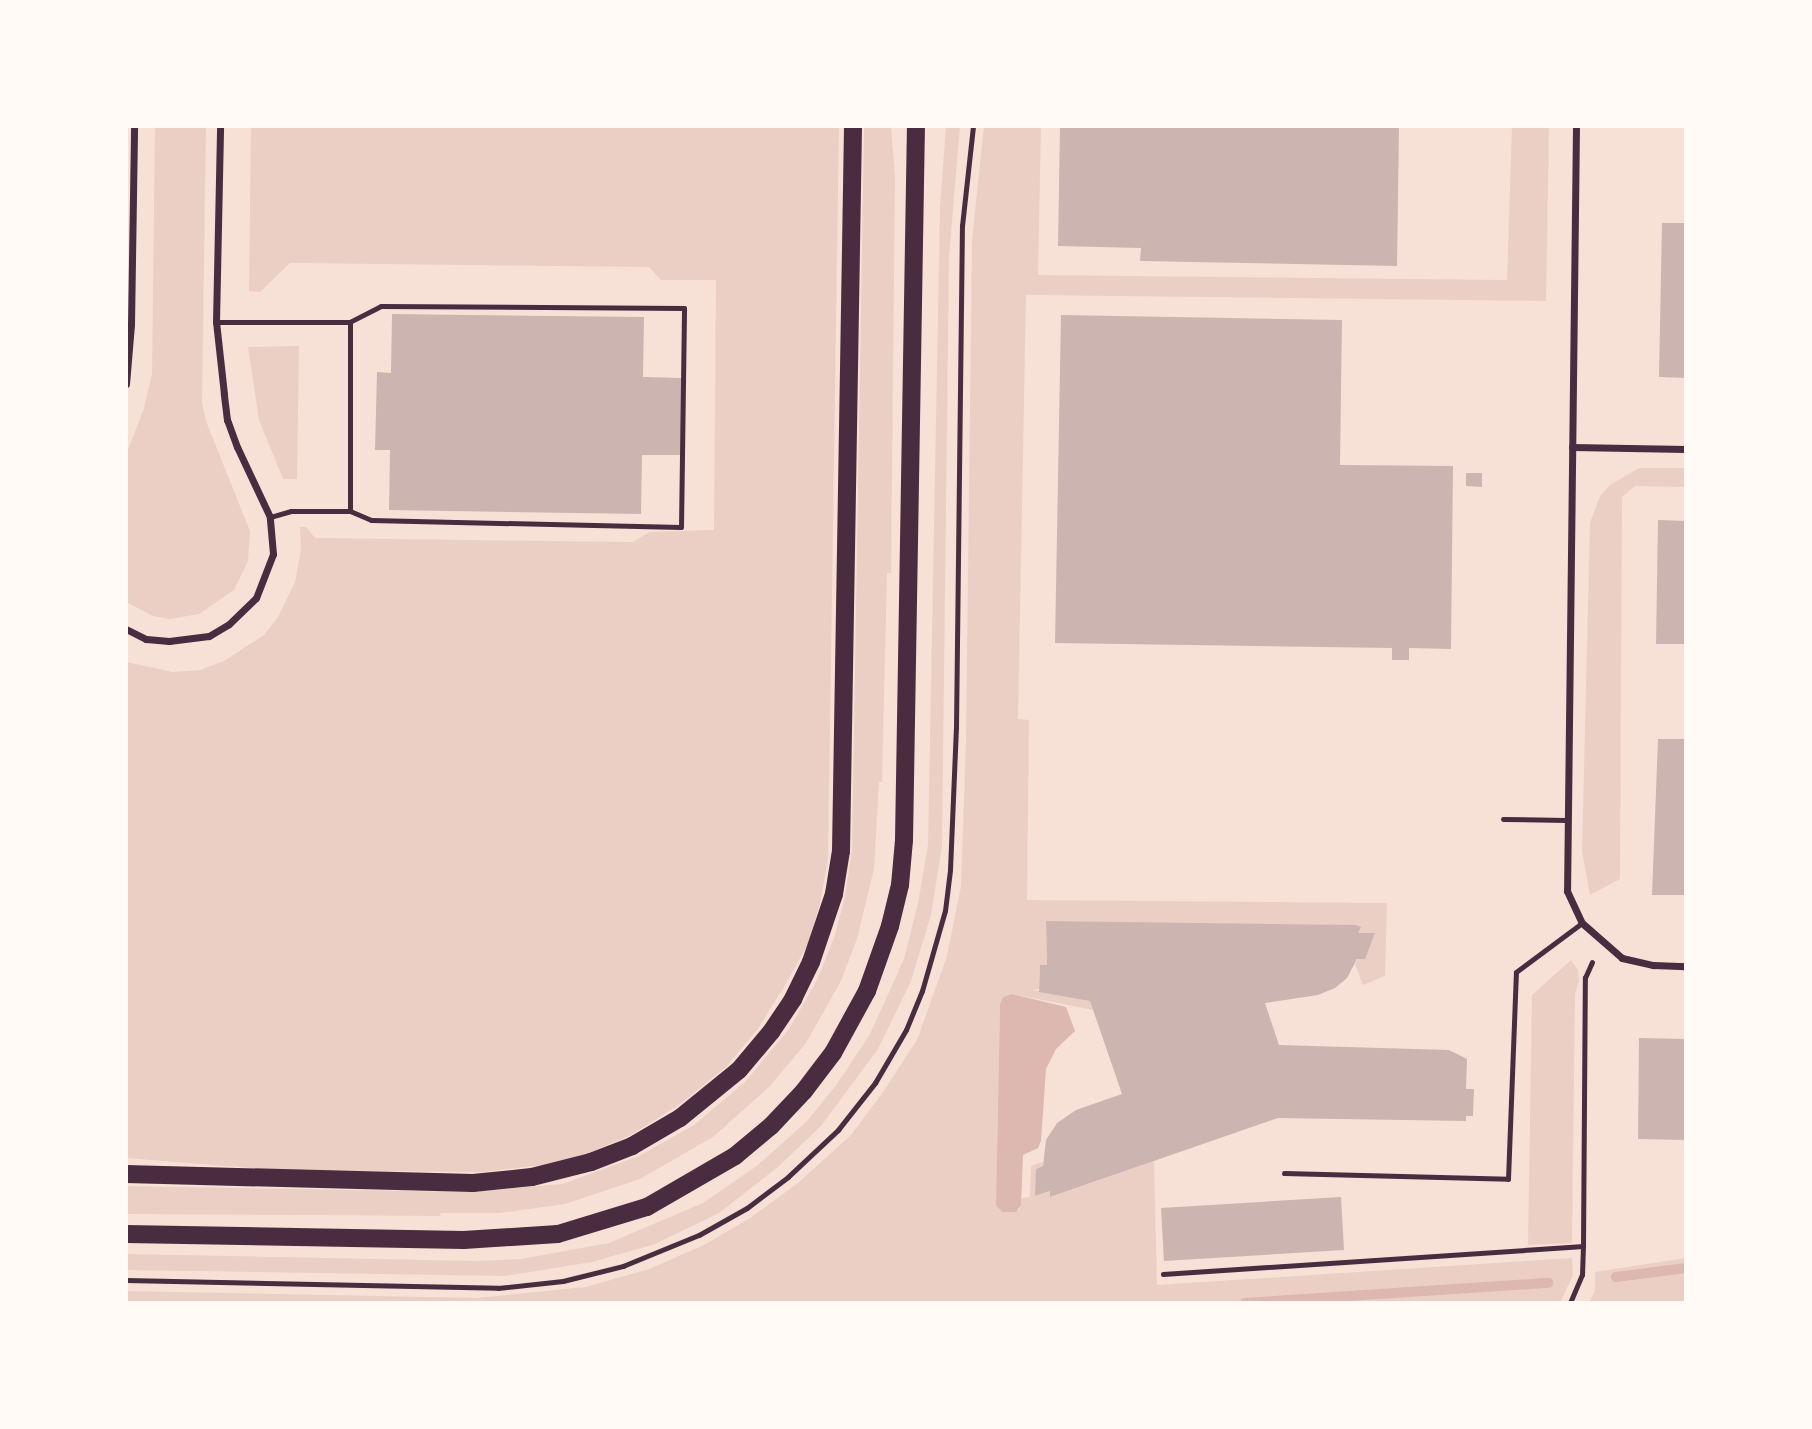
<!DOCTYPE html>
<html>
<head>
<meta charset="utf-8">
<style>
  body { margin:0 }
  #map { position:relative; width:1812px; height:1429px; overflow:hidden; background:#f7e1d7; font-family:"IBM Plex Serif",serif }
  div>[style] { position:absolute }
  .green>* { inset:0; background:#ebcfc5 }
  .water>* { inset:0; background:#dcb8b0 }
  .stream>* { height:10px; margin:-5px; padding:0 5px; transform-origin:5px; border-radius:5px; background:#dcb8b0 }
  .building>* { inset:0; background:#ccb4b1 }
  .path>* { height:4.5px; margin:-2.25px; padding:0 2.25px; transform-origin:2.25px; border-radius:2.25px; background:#4a2c40 }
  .service>* { height:5px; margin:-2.5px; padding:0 2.5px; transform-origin:2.5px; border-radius:2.5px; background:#4a2c40 }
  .minor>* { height:7px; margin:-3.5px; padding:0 3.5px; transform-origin:3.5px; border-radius:3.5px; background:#4a2c40 }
  .primary>* { height:18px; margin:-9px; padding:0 9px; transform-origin:9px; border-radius:9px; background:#4a2c40 }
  span { translate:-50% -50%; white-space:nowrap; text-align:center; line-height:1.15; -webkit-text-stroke:7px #fffaf5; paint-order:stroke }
  .frame { position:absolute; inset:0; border:128px solid #fffaf5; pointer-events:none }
</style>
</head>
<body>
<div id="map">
  <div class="green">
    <i style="clip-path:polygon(155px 126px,206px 126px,202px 403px,206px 421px,250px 531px,248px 561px,234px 590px,199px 614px,170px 619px,153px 616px,126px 602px,126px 455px,144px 408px,152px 374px)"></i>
    <i style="clip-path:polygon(251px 126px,839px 126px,828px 859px,820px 903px,808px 944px,784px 987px,757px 1030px,726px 1067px,679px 1105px,629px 1136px,586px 1154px,543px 1165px,481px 1172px,275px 1170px,126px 1158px,126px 662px,173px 672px,200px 670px,224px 661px,264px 635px,278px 617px,295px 582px,301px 549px,300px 527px,306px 527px,315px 538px,633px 542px,649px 532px,714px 530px,716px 280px,661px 280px,649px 267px,290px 263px,260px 292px,249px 291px)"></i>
    <i style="clip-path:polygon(864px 126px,891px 126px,895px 178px,891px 573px,887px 573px,882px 782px,879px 782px,874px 869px,857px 939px,841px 981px,806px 1043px,769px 1087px,713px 1137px,640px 1179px,565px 1204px,500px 1213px,441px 1213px,440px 1216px,126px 1214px,126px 1186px,468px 1192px,562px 1184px,639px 1156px,694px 1125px,745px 1082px,789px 1029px,817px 980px,834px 938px,845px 897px,852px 849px)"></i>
    <i style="clip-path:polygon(946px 126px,960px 126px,949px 257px,942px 846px,931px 915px,911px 981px,878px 1049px,821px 1126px,778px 1167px,719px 1213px,655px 1244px,592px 1262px,505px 1276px,126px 1270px,126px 1254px,475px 1261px,521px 1259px,609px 1243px,703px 1203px,758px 1165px,807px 1121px,837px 1084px,870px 1034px,904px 959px,918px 903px,928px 845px,940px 207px)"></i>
    <i style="clip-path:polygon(984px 126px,1041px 126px,1038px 275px,1507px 280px,1512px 126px,1549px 127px,1546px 301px,1026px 295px,1018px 719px,1029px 720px,1027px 900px,1387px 903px,1385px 976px,1363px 985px,1355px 964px,1374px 933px,1358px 933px,1360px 927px,1046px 921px,1047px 965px,1040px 966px,1039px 989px,1033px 990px,1090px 1001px,1093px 1010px,1012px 994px,1003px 997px,1000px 1004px,996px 1205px,1019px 1210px,1022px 1198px,1030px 1197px,1031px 1166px,1043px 1162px,1043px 1166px,1036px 1169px,1036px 1196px,1050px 1191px,1051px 1197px,1154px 1161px,1157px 1285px,1572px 1258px,1573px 1275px,1560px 1303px,126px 1303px,126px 1291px,477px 1298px,586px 1287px,649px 1269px,704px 1245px,750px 1218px,798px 1183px,851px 1135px,883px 1092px,917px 1040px,947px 956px,961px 886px,966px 740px,972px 240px)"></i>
    <i style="clip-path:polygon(299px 346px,297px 479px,283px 479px,259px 420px,248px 347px)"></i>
    <i style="clip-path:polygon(1639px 468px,1686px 468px,1686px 487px,1635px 486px,1622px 497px,1620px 879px,1590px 895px,1582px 851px,1590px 523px,1600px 496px,1610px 485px)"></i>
    <i style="clip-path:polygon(1571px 960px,1578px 970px,1579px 981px,1575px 994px,1572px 1243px,1528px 1245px,1532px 995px)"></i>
    <i style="clip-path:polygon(1686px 1258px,1686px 1303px,1589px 1303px,1595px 1290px,1595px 1272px)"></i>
  </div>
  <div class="water">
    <i style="clip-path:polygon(1012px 994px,1066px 1007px,1075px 1031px,1056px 1049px,1046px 1069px,1041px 1141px,1038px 1148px,1023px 1155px,1021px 1205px,1016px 1212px,1002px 1212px,996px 1205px,1000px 1004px,1003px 997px)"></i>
  </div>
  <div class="stream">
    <i style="left:1616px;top:1277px;width:71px;rotate:-7.3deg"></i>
    <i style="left:1245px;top:1303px;width:304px;rotate:-3.8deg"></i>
  </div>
  <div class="building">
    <i style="clip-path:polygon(1060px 126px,1399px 126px,1397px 266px,1140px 261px,1141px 248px,1058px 246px)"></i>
    <i style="clip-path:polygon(1662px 223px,1686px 223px,1686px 378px,1659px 377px)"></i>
    <i style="clip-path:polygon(392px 314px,644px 317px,643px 377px,682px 378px,681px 455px,642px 455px,641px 514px,389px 510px,390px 450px,375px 450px,377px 372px,391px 373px)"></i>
    <i style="clip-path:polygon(1061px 315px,1342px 320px,1340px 465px,1453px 466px,1451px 649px,1409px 648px,1409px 660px,1392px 660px,1392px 648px,1055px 643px)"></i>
    <i style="clip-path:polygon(1466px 473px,1482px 473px,1482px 487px,1466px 486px)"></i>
    <i style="clip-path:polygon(1658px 520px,1686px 521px,1686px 644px,1656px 644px)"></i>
    <i style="clip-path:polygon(1658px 739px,1686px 739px,1686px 895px,1652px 895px)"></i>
    <i style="clip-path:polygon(1046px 921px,1356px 925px,1361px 927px,1358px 933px,1375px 933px,1365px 959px,1357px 959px,1347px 978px,1335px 988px,1318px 995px,1265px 1003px,1279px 1045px,1449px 1050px,1467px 1059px,1466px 1089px,1474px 1089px,1473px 1116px,1466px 1116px,1466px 1121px,1278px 1118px,1050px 1197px,1050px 1191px,1035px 1196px,1036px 1169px,1043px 1166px,1046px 1140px,1057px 1123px,1076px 1110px,1122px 1094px,1090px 1001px,1039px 992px,1040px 965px,1047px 965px)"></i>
    <i style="clip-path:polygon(1639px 1038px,1686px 1039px,1686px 1140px,1638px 1139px)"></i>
    <i style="clip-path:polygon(1341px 1197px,1344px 1250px,1164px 1261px,1161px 1208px)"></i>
  </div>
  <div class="path">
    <i style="left:1163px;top:1274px;width:421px;rotate:-3.8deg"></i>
    <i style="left:126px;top:1280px;width:372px;rotate:1.2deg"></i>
    <i style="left:498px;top:1288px;width:65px;rotate:-6.1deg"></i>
    <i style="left:563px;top:1281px;width:62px;rotate:-14deg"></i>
    <i style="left:623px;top:1266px;width:82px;rotate:-22.2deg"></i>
    <i style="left:699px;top:1235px;width:55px;rotate:-29.4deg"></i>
    <i style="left:747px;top:1208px;width:51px;rotate:-37.1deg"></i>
    <i style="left:788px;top:1177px;width:69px;rotate:-43.2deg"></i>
    <i style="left:838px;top:1130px;width:60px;rotate:-51.8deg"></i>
    <i style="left:875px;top:1083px;width:61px;rotate:-59.7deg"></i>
    <i style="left:906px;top:1030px;width:42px;rotate:-67.7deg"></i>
    <i style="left:922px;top:991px;width:83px;rotate:-74deg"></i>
    <i style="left:945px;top:911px;width:41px;rotate:-83deg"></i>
    <i style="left:950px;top:870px;width:142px;rotate:-87.6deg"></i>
    <i style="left:956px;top:728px;width:502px;rotate:-89.32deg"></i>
    <i style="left:962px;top:226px;width:101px;rotate:-83.7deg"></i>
    <i style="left:1570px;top:1303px;width:30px;rotate:-67deg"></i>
    <i style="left:1582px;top:1275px;width:29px;rotate:-88deg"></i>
    <i style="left:1583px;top:1246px;width:268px;rotate:-89.6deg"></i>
    <i style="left:1585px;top:978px;width:17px;rotate:-66deg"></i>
  </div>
  <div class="service">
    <i style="left:216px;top:322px;width:134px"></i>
    <i style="left:350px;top:322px;width:189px;rotate:90deg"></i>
    <i style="left:350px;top:511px;width:59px;rotate:180deg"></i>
    <i style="left:291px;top:511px;width:22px;rotate:164deg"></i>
    <i style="left:350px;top:511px;width:23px;rotate:23deg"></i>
    <i style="left:371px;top:520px;width:310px;rotate:1.3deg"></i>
    <i style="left:681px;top:527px;width:219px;rotate:-89.2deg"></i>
    <i style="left:684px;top:308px;width:303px;rotate:-179.6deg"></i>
    <i style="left:381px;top:306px;width:35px;rotate:153deg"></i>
    <i style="left:1503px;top:819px;width:63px;rotate:0.9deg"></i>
    <i style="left:1284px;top:1173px;width:224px;rotate:1.5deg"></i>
    <i style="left:1508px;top:1179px;width:207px;rotate:-87.8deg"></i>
    <i style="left:1516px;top:972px;width:82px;rotate:-36.6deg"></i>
  </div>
  <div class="minor">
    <i style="left:1576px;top:126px;width:765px;rotate:90.67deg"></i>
    <i style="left:1567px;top:891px;width:35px;rotate:65deg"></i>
    <i style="left:1582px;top:923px;width:53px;rotate:41.2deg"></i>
    <i style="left:1622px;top:958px;width:32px;rotate:13deg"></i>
    <i style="left:1653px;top:965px;width:33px;rotate:2deg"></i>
    <i style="left:126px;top:384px;width:60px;rotate:-85.2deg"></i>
    <i style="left:131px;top:324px;width:198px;rotate:-89.1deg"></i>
    <i style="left:1572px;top:447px;width:114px;rotate:1deg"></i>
    <i style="left:126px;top:629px;width:22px;rotate:27deg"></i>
    <i style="left:146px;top:639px;width:23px;rotate:5deg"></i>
    <i style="left:169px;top:641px;width:40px;rotate:-7.1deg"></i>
    <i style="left:209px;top:636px;width:23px;rotate:-31deg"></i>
    <i style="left:229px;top:624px;width:37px;rotate:-44deg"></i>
    <i style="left:256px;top:598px;width:47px;rotate:-68.9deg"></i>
    <i style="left:273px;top:554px;width:37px;rotate:-95deg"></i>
    <i style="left:270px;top:517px;width:77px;rotate:-115.2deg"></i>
    <i style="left:237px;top:447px;width:29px;rotate:-110deg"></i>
    <i style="left:227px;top:420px;width:26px;rotate:-97deg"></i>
    <i style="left:224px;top:394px;width:72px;rotate:-96.3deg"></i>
    <i style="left:216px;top:322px;width:196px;rotate:-88.8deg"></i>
  </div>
  <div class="primary">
    <i style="left:126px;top:1174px;width:347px;rotate:1.5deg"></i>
    <i style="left:473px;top:1183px;width:59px;rotate:-5.8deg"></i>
    <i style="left:532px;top:1177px;width:61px;rotate:-14.3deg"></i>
    <i style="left:591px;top:1162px;width:44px;rotate:-21.3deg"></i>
    <i style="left:632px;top:1146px;width:56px;rotate:-30.3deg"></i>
    <i style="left:680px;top:1118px;width:76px;rotate:-39.1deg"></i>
    <i style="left:739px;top:1070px;width:50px;rotate:-49.9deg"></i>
    <i style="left:771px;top:1032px;width:40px;rotate:-56deg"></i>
    <i style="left:793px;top:999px;width:41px;rotate:-64.1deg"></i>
    <i style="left:811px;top:962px;width:72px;rotate:-71.3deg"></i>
    <i style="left:834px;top:894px;width:44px;rotate:-80.8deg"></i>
    <i style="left:841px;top:851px;width:725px;rotate:-89.05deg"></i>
    <i style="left:126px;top:1234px;width:338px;rotate:1deg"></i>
    <i style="left:464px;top:1240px;width:94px;rotate:-3.7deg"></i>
    <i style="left:558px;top:1234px;width:93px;rotate:-16.9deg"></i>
    <i style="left:647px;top:1207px;width:102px;rotate:-30.1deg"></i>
    <i style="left:735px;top:1156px;width:47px;rotate:-39.8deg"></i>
    <i style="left:771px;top:1126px;width:48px;rotate:-46.7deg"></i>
    <i style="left:804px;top:1091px;width:48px;rotate:-52.7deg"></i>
    <i style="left:833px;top:1053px;width:71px;rotate:-61.3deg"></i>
    <i style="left:867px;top:991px;width:69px;rotate:-70.5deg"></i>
    <i style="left:890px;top:926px;width:42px;rotate:-76.3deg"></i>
    <i style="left:900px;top:885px;width:45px;rotate:-84.9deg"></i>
    <i style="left:904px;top:840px;width:714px;rotate:-89.04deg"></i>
  </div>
  <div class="frame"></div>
</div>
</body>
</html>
